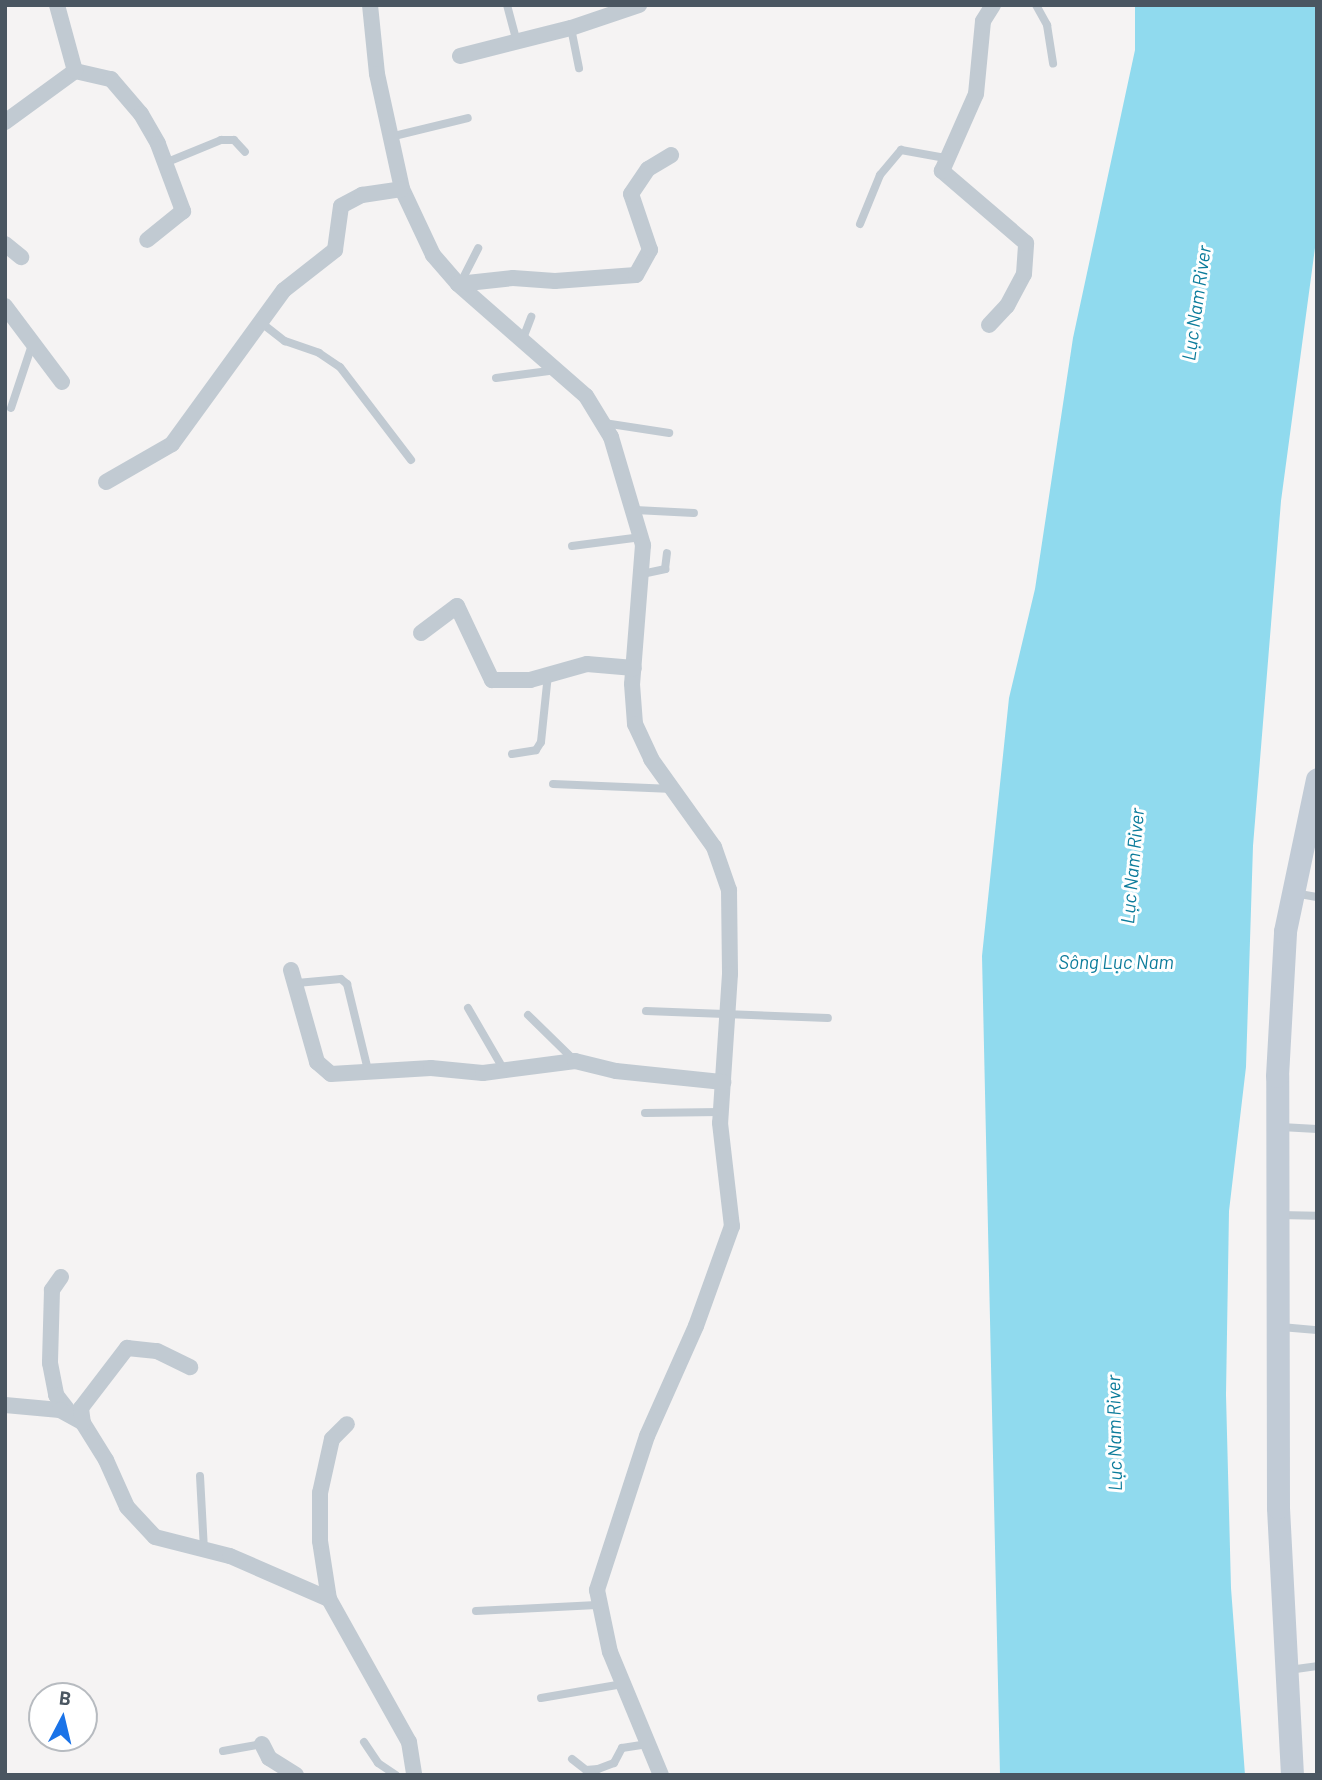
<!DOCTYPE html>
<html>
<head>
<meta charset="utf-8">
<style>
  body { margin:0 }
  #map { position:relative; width:1322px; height:1780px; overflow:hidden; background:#f5f3f3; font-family:Barlow,sans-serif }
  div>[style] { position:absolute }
  .water>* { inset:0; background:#90daee }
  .lane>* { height:8px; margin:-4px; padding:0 4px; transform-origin:4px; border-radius:4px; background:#c1cad2 }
  .street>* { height:16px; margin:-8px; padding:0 8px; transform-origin:8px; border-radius:8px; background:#c1cad2 }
  .secondary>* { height:23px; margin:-11.5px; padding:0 11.5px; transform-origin:11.5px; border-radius:11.5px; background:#c1cbd6 }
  span { translate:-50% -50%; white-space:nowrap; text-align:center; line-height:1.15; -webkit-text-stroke:6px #fff; paint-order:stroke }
  .water-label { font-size:19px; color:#0c7c9b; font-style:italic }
  .frame { position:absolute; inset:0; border:7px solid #4a5661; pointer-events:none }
  .north { position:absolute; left:28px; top:1682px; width:70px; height:70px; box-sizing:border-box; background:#fff; border:2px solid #b7bbc0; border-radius:50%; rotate:7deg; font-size:19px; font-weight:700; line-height:28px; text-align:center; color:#4a5661 }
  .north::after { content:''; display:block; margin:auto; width:24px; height:32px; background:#1a73e8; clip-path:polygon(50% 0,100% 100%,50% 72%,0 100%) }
</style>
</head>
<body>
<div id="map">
  <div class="water">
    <i style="clip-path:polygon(1135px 5px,1317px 5px,1317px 233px,1281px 501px,1253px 846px,1246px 1067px,1229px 1211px,1226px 1395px,1231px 1588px,1245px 1775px,1000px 1775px,982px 956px,1009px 698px,1035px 589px,1073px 338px,1135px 50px)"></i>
  </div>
  <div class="lane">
    <i style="left:507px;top:5px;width:38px;rotate:75deg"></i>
    <i style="left:1036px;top:5px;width:23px;rotate:61deg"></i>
    <i style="left:1047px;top:25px;width:39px;rotate:81deg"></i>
    <i style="left:571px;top:28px;width:41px;rotate:78.7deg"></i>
    <i style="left:390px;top:137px;width:80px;rotate:-13.7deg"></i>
    <i style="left:165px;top:163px;width:61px;rotate:-22.3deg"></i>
    <i style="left:221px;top:140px;width:13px"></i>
    <i style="left:234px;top:140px;width:16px;rotate:47deg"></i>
    <i style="left:860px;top:224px;width:53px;rotate:-67.8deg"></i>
    <i style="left:880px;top:175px;width:33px;rotate:-50deg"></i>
    <i style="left:901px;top:150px;width:45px;rotate:10.3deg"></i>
    <i style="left:461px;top:282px;width:38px;rotate:-63deg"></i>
    <i style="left:259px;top:321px;width:33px;rotate:38deg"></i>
    <i style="left:285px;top:341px;width:36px;rotate:19deg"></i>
    <i style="left:319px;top:353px;width:25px;rotate:34deg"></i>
    <i style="left:340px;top:367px;width:117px;rotate:52.6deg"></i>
    <i style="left:522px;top:341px;width:26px;rotate:-69deg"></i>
    <i style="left:496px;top:378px;width:61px;rotate:-7.6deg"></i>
    <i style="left:11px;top:408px;width:66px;rotate:-71.6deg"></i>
    <i style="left:604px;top:423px;width:66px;rotate:8.7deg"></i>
    <i style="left:635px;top:510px;width:59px;rotate:2.9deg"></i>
    <i style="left:572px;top:546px;width:70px;rotate:-7.4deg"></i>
    <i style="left:642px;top:574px;width:24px;rotate:-12deg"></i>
    <i style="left:665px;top:569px;width:16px;rotate:-83deg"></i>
    <i style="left:512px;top:754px;width:24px;rotate:-9deg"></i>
    <i style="left:536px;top:750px;width:9px;rotate:-58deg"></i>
    <i style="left:541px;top:742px;width:68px;rotate:-84.1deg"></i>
    <i style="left:553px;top:784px;width:120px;rotate:2.4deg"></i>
    <i style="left:1294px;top:893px;width:23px;rotate:10deg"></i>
    <i style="left:297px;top:983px;width:44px;rotate:-5.2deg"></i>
    <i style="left:341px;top:979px;width:8px;rotate:40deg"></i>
    <i style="left:347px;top:984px;width:93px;rotate:76.3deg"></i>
    <i style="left:468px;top:1008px;width:72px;rotate:59.9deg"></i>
    <i style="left:646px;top:1011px;width:182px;rotate:2.2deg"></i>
    <i style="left:528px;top:1015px;width:66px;rotate:44.4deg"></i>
    <i style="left:645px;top:1113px;width:75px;rotate:-0.8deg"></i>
    <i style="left:1281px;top:1127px;width:36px;rotate:3deg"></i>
    <i style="left:1278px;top:1215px;width:39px;rotate:1deg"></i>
    <i style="left:1281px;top:1327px;width:36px;rotate:5deg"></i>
    <i style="left:200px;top:1476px;width:73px;rotate:86.9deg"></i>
    <i style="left:476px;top:1611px;width:121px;rotate:-2.8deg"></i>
    <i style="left:1289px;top:1670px;width:28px;rotate:-8deg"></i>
    <i style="left:541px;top:1698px;width:83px;rotate:-9.7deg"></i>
    <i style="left:364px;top:1742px;width:25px;rotate:56deg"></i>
    <i style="left:378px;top:1763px;width:22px;rotate:34deg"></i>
    <i style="left:223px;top:1751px;width:40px;rotate:-10deg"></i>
    <i style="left:572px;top:1759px;width:18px;rotate:38deg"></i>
    <i style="left:586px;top:1770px;width:12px;rotate:-5deg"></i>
    <i style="left:598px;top:1769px;width:17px;rotate:-21deg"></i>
    <i style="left:614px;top:1763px;width:17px;rotate:-62deg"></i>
    <i style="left:622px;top:1748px;width:26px;rotate:-9deg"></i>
  </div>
  <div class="street">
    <i style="left:370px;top:5px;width:69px;rotate:84.2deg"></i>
    <i style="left:377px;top:74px;width:118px;rotate:77.7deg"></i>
    <i style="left:402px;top:189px;width:73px;rotate:64.8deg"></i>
    <i style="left:433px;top:255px;width:38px;rotate:49deg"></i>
    <i style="left:458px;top:284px;width:170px;rotate:41.2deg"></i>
    <i style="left:586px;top:396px;width:48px;rotate:58.6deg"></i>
    <i style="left:611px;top:437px;width:113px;rotate:73.5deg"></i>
    <i style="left:643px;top:545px;width:139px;rotate:94.5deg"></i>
    <i style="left:632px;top:684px;width:40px;rotate:85.7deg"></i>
    <i style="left:635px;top:724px;width:38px;rotate:65deg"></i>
    <i style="left:651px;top:759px;width:108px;rotate:54.4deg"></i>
    <i style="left:714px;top:847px;width:46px;rotate:70.8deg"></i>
    <i style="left:729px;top:890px;width:84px;rotate:89.3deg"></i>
    <i style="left:730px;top:974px;width:149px;rotate:93.8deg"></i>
    <i style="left:720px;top:1123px;width:104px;rotate:83.4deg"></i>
    <i style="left:732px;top:1226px;width:106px;rotate:109.8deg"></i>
    <i style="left:696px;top:1326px;width:120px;rotate:114deg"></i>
    <i style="left:647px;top:1436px;width:162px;rotate:108deg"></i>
    <i style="left:597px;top:1590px;width:63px;rotate:78.2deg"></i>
    <i style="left:610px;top:1652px;width:133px;rotate:67.5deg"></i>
    <i style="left:460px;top:56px;width:114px;rotate:-14.2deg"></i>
    <i style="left:571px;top:28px;width:72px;rotate:-18.7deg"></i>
    <i style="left:75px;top:71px;width:37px;rotate:13deg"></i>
    <i style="left:111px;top:79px;width:46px;rotate:49.4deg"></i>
    <i style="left:141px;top:114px;width:34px;rotate:60deg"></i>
    <i style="left:158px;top:144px;width:72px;rotate:69.5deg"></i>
    <i style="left:183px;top:211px;width:46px;rotate:141.1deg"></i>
    <i style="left:5px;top:122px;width:87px;rotate:-36.1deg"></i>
    <i style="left:75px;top:71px;width:68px;rotate:-105.3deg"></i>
    <i style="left:5px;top:244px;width:21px;rotate:39deg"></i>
    <i style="left:458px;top:284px;width:55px;rotate:-6.2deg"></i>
    <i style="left:513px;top:278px;width:42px;rotate:4.1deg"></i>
    <i style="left:555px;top:281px;width:81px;rotate:-4.2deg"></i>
    <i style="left:636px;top:275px;width:29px;rotate:-61deg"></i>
    <i style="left:650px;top:250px;width:59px;rotate:-108.7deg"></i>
    <i style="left:631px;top:194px;width:30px;rotate:-56deg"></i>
    <i style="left:648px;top:169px;width:27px;rotate:-31deg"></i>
    <i style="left:5px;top:306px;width:95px;rotate:53.1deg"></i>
    <i style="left:989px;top:325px;width:26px;rotate:-47deg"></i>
    <i style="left:1007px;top:306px;width:36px;rotate:-62deg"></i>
    <i style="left:1024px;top:274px;width:31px;rotate:-86deg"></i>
    <i style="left:1026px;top:243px;width:111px;rotate:-139.4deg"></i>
    <i style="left:942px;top:171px;width:84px;rotate:-66.2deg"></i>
    <i style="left:976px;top:94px;width:73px;rotate:-84.5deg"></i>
    <i style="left:983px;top:21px;width:19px;rotate:-58deg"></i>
    <i style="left:106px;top:482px;width:76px;rotate:-29.9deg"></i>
    <i style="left:172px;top:444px;width:190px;rotate:-54deg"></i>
    <i style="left:284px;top:290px;width:65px;rotate:-38.1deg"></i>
    <i style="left:335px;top:250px;width:44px;rotate:-82.2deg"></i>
    <i style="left:341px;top:206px;width:24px;rotate:-28deg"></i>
    <i style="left:362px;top:195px;width:40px;rotate:-8.5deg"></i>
    <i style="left:421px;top:633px;width:45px;rotate:-36.9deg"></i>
    <i style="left:457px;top:606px;width:82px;rotate:64.7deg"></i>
    <i style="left:492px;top:680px;width:38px"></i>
    <i style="left:530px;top:680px;width:59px;rotate:-15.7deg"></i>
    <i style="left:587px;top:664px;width:47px;rotate:4.9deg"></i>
    <i style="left:291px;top:970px;width:96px;rotate:74.2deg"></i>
    <i style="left:317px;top:1062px;width:18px;rotate:41deg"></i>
    <i style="left:331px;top:1074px;width:100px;rotate:-3.4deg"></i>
    <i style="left:431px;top:1068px;width:52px;rotate:5.5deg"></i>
    <i style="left:483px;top:1073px;width:93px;rotate:-7.4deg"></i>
    <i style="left:575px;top:1061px;width:42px;rotate:13.7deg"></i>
    <i style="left:616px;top:1071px;width:108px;rotate:5.9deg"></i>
    <i style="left:61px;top:1277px;width:16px;rotate:125deg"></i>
    <i style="left:52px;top:1290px;width:73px;rotate:91.6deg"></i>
    <i style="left:50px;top:1363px;width:33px;rotate:79deg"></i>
    <i style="left:56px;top:1395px;width:24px;rotate:52deg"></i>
    <i style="left:5px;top:1405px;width:55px;rotate:5.2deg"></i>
    <i style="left:60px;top:1410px;width:26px;rotate:29deg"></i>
    <i style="left:83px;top:1423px;width:44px;rotate:58.1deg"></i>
    <i style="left:106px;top:1460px;width:51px;rotate:65.9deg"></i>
    <i style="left:127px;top:1507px;width:41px;rotate:47deg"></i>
    <i style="left:155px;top:1537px;width:77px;rotate:14.2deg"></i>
    <i style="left:230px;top:1556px;width:108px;rotate:23.5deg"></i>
    <i style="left:329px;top:1599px;width:164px;rotate:60.8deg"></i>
    <i style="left:409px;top:1742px;width:33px;rotate:81deg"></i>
    <i style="left:83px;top:1423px;width:15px;rotate:-98deg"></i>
    <i style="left:81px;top:1408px;width:76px;rotate:-52.5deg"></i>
    <i style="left:127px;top:1348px;width:30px;rotate:6deg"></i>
    <i style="left:157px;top:1351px;width:37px;rotate:26deg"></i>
    <i style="left:329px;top:1599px;width:59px;rotate:-98.8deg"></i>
    <i style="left:320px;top:1541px;width:48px;rotate:-90deg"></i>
    <i style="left:320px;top:1493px;width:55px;rotate:-77.5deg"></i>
    <i style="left:332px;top:1439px;width:21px;rotate:-45deg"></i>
    <i style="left:262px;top:1744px;width:16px;rotate:63deg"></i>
    <i style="left:269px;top:1758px;width:32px;rotate:32deg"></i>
  </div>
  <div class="secondary">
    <i style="left:1292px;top:1775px;width:268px;rotate:-93deg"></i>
    <i style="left:1278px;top:1507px;width:431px;rotate:-90.1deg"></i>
    <i style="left:1277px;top:1076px;width:145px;rotate:-86.8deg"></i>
    <i style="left:1285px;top:931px;width:155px;rotate:-78.1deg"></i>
  </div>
  <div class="water-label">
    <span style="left:1196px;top:303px;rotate:-82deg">Lục Nam River</span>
    <span style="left:1132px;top:866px;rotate:-85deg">Lục Nam River</span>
    <span style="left:1116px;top:962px">Sông Lục Nam</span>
    <span style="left:1114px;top:1433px;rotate:-91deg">Lục Nam River</span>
  </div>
  <div class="frame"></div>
  <div class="north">B</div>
</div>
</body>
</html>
